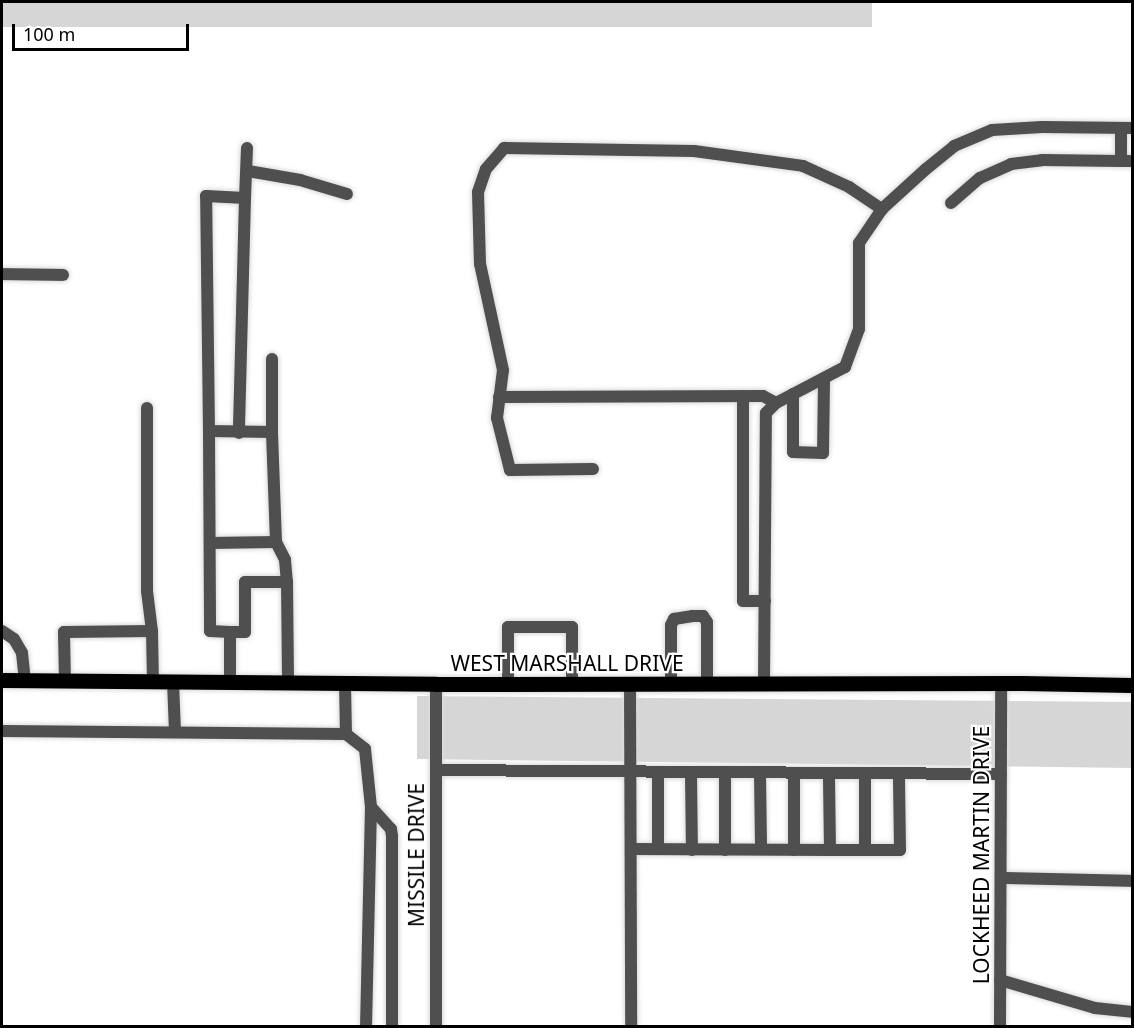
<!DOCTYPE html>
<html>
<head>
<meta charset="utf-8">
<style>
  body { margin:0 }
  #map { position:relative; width:1134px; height:1028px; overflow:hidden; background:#fff; font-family:"Noto Sans",sans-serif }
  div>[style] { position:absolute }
  .green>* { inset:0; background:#d6d6d6 }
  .roads { filter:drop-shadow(0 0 2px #dbdbdb) drop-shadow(0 0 2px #dbdbdb) }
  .minor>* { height:12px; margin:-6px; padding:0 6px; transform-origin:6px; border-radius:6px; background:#4f4f4f }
  .major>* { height:15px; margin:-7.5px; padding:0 7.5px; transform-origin:7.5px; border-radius:7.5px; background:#000 }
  span { translate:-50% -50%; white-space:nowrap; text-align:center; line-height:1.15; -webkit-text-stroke:4.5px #fff; paint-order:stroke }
  .street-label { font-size:21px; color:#000 }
  .frame { position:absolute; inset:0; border:3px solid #000; pointer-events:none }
  .scale { position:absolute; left:12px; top:24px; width:177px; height:27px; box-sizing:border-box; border:3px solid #000; border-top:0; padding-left:8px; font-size:18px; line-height:21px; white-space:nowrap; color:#000; -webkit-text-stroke:4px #fff; paint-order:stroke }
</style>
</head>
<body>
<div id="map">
  <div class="green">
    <i style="clip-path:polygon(2px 2px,872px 2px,872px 27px,2px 27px)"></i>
    <i style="clip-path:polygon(417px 696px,1132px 702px,1132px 768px,417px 759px)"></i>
  </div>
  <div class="roads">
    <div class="minor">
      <i style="left:1121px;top:128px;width:33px;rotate:90deg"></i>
      <i style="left:1121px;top:161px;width:11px"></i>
      <i style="left:248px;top:171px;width:53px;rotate:9.8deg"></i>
      <i style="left:300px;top:180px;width:49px;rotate:16.6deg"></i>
      <i style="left:245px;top:198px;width:50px;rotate:-87.7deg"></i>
      <i style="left:951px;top:203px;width:38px;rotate:-41deg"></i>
      <i style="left:980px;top:178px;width:34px;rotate:-24deg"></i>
      <i style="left:1011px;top:164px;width:31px;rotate:-7deg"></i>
      <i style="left:1042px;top:160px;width:79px;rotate:0.7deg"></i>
      <i style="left:2px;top:274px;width:61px;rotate:0.9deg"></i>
      <i style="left:272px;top:359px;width:73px;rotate:90deg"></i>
      <i style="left:793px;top:394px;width:58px;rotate:90deg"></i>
      <i style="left:793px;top:452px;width:30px;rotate:2deg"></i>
      <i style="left:823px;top:453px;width:75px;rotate:-89.2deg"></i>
      <i style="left:743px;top:396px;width:205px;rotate:90deg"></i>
      <i style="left:743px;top:601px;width:22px"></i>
      <i style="left:499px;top:397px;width:264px;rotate:-0.2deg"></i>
      <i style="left:763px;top:396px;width:15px;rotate:28deg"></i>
      <i style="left:147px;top:408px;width:183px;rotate:90deg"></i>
      <i style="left:147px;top:591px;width:40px;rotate:82.9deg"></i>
      <i style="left:209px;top:431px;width:235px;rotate:-90.7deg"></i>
      <i style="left:206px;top:196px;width:39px;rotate:3deg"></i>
      <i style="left:245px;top:198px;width:235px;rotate:91.5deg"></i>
      <i style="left:593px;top:469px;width:83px;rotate:179.3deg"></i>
      <i style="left:510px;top:470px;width:54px;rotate:-104deg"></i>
      <i style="left:497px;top:418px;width:48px;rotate:-82.9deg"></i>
      <i style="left:503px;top:370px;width:108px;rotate:-102.2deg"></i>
      <i style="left:480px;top:264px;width:72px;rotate:-91.6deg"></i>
      <i style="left:478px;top:192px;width:24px;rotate:-71deg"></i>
      <i style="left:486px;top:169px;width:28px;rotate:-49deg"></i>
      <i style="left:504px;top:148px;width:190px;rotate:0.9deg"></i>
      <i style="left:694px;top:151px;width:110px;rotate:7.8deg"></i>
      <i style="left:803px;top:166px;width:51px;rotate:24.5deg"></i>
      <i style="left:849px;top:187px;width:40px;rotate:34deg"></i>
      <i style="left:276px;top:542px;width:20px;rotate:63deg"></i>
      <i style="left:285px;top:560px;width:22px;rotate:85deg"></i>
      <i style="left:210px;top:543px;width:66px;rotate:-0.9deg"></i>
      <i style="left:276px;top:542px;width:110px;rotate:-92.1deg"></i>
      <i style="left:272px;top:432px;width:63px;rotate:-179.1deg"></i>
      <i style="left:209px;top:431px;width:200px;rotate:89.7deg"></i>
      <i style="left:210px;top:631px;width:20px;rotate:3deg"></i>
      <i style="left:230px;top:632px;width:50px;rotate:90deg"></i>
      <i style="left:2px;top:631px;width:14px;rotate:34deg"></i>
      <i style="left:14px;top:639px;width:16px;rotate:60deg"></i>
      <i style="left:22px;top:653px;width:27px;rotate:84deg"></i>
      <i style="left:230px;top:632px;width:15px"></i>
      <i style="left:245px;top:632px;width:50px;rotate:-90deg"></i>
      <i style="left:245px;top:582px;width:42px"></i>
      <i style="left:287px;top:582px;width:101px;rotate:89.4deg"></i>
      <i style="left:65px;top:681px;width:49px;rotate:-91.2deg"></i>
      <i style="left:64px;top:632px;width:88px;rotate:-0.7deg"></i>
      <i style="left:152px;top:631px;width:50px;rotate:88.9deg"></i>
      <i style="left:173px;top:682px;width:49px;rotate:87.7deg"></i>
      <i style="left:345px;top:683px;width:51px;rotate:88.9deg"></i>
      <i style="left:508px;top:683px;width:56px;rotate:-90deg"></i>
      <i style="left:508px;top:627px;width:64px"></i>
      <i style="left:572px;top:627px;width:57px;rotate:90deg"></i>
      <i style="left:436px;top:684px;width:342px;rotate:90deg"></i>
      <i style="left:630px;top:684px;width:342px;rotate:89.8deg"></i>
      <i style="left:671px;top:684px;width:59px;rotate:-90deg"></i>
      <i style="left:671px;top:625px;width:7px;rotate:-63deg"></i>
      <i style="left:674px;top:619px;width:19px;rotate:-9deg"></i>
      <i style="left:693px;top:616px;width:10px"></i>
      <i style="left:703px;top:616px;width:7px;rotate:56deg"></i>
      <i style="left:707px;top:622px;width:62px;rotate:90deg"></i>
      <i style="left:764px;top:684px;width:271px;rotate:-89.6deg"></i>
      <i style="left:766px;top:413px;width:14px;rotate:-45deg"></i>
      <i style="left:776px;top:403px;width:78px;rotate:-27.6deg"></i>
      <i style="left:845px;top:367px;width:40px;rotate:-69.8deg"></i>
      <i style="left:859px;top:329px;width:86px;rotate:-90deg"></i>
      <i style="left:859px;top:243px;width:41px;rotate:-55.9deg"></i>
      <i style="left:882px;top:209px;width:59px;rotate:-42.3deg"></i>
      <i style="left:926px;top:169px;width:36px;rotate:-39deg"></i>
      <i style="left:954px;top:146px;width:41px;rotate:-22.8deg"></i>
      <i style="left:992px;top:130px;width:50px;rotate:-3.4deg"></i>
      <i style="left:1042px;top:127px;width:90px;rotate:0.6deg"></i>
      <i style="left:2px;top:731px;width:344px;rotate:0.5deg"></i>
      <i style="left:346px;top:734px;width:24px;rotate:38deg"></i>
      <i style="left:365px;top:749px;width:58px;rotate:84.1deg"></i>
      <i style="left:371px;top:807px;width:219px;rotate:91.3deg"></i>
      <i style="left:436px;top:770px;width:565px;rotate:0.41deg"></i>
      <i style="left:691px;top:773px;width:77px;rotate:89.3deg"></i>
      <i style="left:760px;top:774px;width:75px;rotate:89.2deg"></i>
      <i style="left:794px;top:774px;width:76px;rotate:90deg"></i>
      <i style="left:865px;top:774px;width:76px;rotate:90deg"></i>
      <i style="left:865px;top:850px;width:35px"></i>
      <i style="left:900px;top:850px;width:76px;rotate:-90.8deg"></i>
      <i style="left:371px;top:807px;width:30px;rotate:48deg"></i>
      <i style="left:391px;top:829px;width:7px;rotate:82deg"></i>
      <i style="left:392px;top:836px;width:190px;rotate:90deg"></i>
      <i style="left:631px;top:849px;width:199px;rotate:0.3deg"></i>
      <i style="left:830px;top:850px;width:76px;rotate:-90.8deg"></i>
      <i style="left:658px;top:849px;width:76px;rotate:-90deg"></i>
      <i style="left:725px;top:850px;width:76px;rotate:-90deg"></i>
      <i style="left:830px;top:850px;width:35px"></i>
      <i style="left:1001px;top:878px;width:131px;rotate:1.3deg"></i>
      <i style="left:1000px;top:980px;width:99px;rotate:16.4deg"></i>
      <i style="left:1095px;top:1008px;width:37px;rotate:6deg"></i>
      <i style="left:1000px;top:1026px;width:343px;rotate:-89.8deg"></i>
    </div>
    <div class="major">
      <i style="left:2px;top:680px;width:434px;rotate:0.5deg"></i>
      <i style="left:436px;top:684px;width:586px;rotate:-0.1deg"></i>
      <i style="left:1022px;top:683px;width:110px;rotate:1deg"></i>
    </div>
  </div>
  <div class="street-label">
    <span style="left:567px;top:663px">WEST MARSHALL DRIVE</span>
    <span style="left:416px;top:855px;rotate:-90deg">MISSILE DRIVE</span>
    <span style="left:981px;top:855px;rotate:-90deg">LOCKHEED MARTIN DRIVE</span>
  </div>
  <div class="frame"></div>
  <div class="scale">100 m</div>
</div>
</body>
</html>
